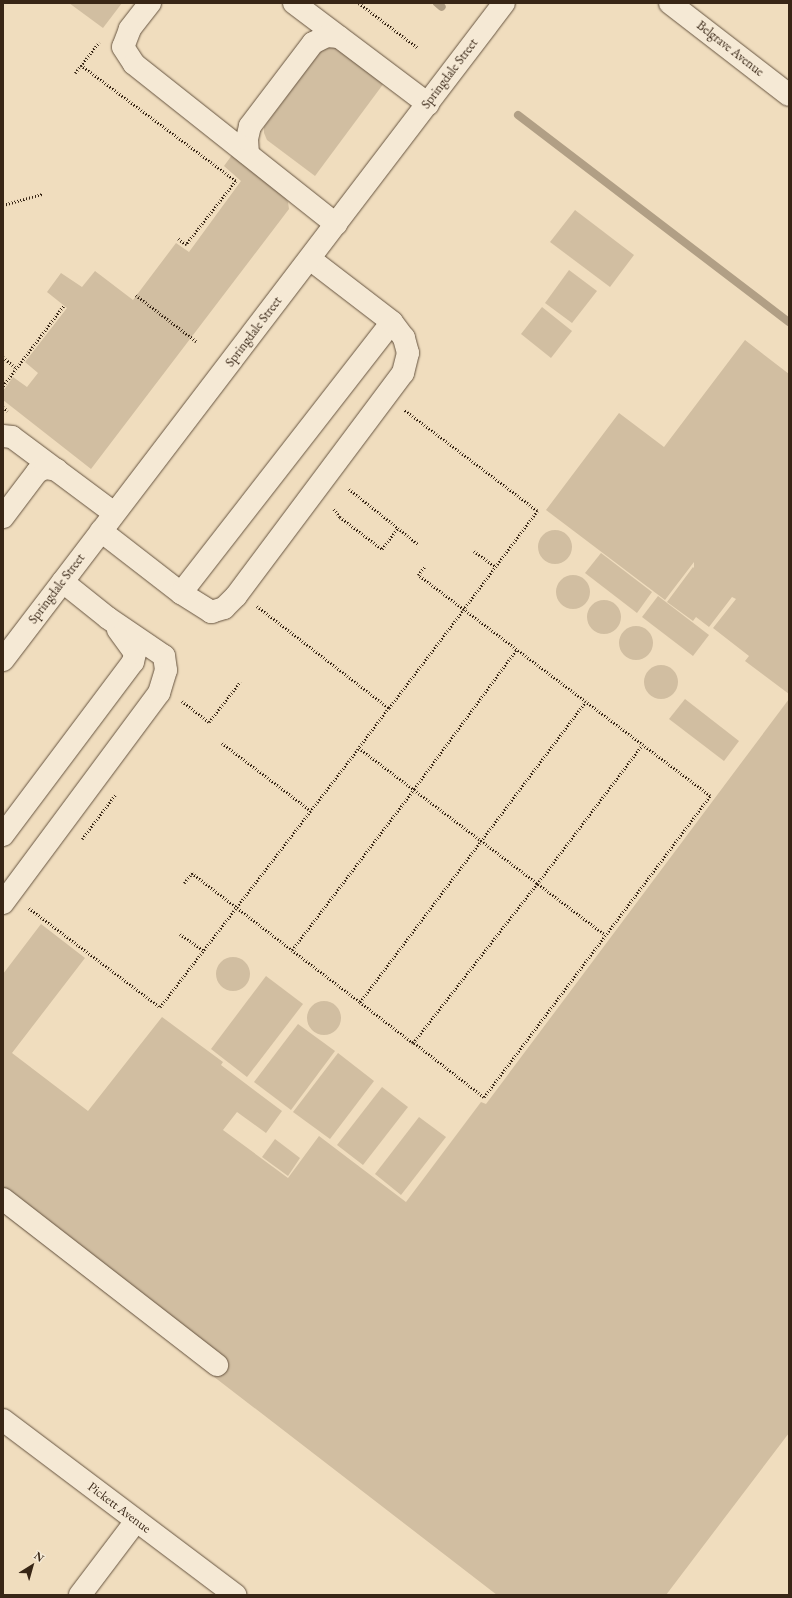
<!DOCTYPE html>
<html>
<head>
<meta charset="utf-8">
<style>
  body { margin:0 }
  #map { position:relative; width:792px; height:1598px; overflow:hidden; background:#f0ddbe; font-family:"EB Garamond",serif }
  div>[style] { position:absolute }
  .green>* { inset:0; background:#d1bea1 }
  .round { border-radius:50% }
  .stream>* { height:8px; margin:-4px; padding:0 4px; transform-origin:4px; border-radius:4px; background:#b19f85 }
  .path>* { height:2.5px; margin-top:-1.25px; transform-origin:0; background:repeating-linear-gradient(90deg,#382616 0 1px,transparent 0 3px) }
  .roads { filter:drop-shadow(0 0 1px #665440) drop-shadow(0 0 1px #665440) }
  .minor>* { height:22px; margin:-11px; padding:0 11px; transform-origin:11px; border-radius:11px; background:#f5e9d5 }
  span { translate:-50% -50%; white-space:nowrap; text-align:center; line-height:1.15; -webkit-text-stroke:3.5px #f5e9d5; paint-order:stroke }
  .street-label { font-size:13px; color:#382616 }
  .frame { position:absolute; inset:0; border:4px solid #382616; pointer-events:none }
  .north { position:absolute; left:12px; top:1546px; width:40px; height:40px; -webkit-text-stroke:3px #f5e9d5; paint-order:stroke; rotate:37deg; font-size:11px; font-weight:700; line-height:16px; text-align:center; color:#382616 }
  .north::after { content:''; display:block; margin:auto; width:14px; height:18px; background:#382616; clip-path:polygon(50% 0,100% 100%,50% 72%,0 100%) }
</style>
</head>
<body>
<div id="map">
  <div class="green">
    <i style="clip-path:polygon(69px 3px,122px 3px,103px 28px)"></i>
    <i style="clip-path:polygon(334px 46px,384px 83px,315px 176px,267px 140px,264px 133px,264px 127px,323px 48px)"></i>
    <i style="clip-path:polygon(232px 155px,281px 192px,288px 202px,289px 209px,91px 469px,3px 400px,3px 391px,13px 377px,27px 387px,38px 373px,25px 362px,67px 308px,47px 292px,61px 273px,82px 287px,95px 271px,133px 300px,176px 243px,189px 252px,241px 181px,224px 166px)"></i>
    <i style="clip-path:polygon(575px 210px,634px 255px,610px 287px,550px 242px)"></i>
    <i style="clip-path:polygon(569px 270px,597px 291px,572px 323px,545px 303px)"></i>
    <i style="clip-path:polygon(542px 307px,572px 331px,551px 358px,521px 334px)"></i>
    <i style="clip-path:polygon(745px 340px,789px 374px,789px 694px,745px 661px,749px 656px,713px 628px,736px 599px,732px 597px,709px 627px,696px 617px,693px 621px,667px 602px,693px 567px,694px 568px,694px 562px,665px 600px,546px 510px,619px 413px,664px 447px)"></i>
    <i class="round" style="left:538px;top:530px;width:34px;height:34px"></i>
    <i style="clip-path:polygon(601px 553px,652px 592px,637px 613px,585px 573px)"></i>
    <i class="round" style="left:556px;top:575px;width:34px;height:34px"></i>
    <i style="clip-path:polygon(658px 596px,709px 635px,693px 656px,642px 617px)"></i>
    <i class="round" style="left:587px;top:600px;width:34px;height:34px"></i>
    <i class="round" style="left:619px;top:626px;width:34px;height:34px"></i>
    <i class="round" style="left:644px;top:665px;width:34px;height:34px"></i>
    <i style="clip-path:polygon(685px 699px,739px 741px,724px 761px,669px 719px)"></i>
    <i style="clip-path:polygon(789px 699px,789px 1433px,666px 1595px,497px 1595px,3px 1214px,3px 974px,41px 924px,85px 958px,12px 1053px,88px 1111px,162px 1017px,223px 1062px,221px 1065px,282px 1111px,266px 1133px,237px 1112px,223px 1130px,288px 1178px,319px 1136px,406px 1202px,481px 1102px,486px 1104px)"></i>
    <i class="round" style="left:216px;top:957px;width:34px;height:34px"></i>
    <i style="clip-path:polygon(266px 976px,303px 1004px,247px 1077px,211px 1049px)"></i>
    <i class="round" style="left:307px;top:1001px;width:34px;height:34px"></i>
    <i style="clip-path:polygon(298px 1024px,335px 1051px,291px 1110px,254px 1082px)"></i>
    <i style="clip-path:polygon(338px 1053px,374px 1081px,330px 1139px,293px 1112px)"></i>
    <i style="clip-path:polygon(382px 1087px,408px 1107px,363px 1165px,337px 1145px)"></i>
    <i style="clip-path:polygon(419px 1117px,446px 1137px,401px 1195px,375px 1174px)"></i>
    <i style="clip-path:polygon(275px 1139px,300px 1158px,288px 1176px,262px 1157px)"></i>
  </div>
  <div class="stream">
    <i style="left:437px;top:3px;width:6px;rotate:39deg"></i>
    <i style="left:518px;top:115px;width:341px;rotate:37.4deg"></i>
  </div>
  <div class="path">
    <i style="left:359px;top:3px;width:74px;rotate:37.3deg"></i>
    <i style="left:81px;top:65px;width:194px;rotate:36.8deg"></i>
    <i style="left:236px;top:181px;width:81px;rotate:128deg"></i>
    <i style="left:186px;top:245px;width:10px;rotate:-143deg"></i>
    <i style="left:75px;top:73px;width:39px;rotate:-52deg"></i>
    <i style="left:3px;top:205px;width:41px;rotate:-15.8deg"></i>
    <i style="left:136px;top:295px;width:76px;rotate:37.5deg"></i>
    <i style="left:3px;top:357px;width:17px;rotate:40deg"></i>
    <i style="left:3px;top:386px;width:101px;rotate:-53deg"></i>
    <i style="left:3px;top:407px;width:6px;rotate:39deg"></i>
    <i style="left:349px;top:489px;width:63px;rotate:38.5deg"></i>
    <i style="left:334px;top:509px;width:10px;rotate:53deg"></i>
    <i style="left:340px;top:517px;width:53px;rotate:37.3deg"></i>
    <i style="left:382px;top:549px;width:26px;rotate:-53deg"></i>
    <i style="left:398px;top:528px;width:26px;rotate:39deg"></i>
    <i style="left:474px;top:551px;width:26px;rotate:36deg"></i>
    <i style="left:257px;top:606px;width:167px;rotate:37.7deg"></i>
    <i style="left:389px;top:708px;width:123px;rotate:-52.9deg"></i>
    <i style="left:463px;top:610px;width:124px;rotate:-53.2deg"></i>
    <i style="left:537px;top:511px;width:167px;rotate:-142.8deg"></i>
    <i style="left:182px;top:701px;width:34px;rotate:38deg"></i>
    <i style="left:209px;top:722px;width:51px;rotate:-52.2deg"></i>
    <i style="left:389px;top:708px;width:50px;rotate:126.9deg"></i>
    <i style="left:359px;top:748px;width:309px;rotate:37.2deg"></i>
    <i style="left:222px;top:743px;width:111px;rotate:37.3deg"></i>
    <i style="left:82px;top:839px;width:55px;rotate:-53.1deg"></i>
    <i style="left:184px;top:883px;width:13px;rotate:-51deg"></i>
    <i style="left:192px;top:873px;width:126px;rotate:37.6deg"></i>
    <i style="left:292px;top:950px;width:202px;rotate:-52.8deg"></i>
    <i style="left:414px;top:789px;width:172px;rotate:-53.7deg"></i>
    <i style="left:29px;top:908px;width:164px;rotate:37.1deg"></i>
    <i style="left:160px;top:1007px;width:327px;rotate:-52.5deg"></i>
    <i style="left:180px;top:934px;width:28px;rotate:35deg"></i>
    <i style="left:292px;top:950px;width:86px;rotate:37.4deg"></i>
    <i style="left:360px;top:1002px;width:375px;rotate:-53.1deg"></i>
    <i style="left:360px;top:1002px;width:67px;rotate:37.7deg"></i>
    <i style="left:413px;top:1043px;width:202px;rotate:-52.1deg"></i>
    <i style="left:537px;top:884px;width:174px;rotate:-52.9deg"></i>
    <i style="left:412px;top:1041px;width:91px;rotate:37.9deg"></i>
    <i style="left:484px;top:1097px;width:376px;rotate:-53.1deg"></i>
    <i style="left:710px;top:796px;width:366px;rotate:-142.9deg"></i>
    <i style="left:418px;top:575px;width:11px;rotate:-52deg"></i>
  </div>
  <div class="roads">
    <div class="minor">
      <i style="left:150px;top:3px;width:33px;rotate:128deg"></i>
      <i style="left:130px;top:29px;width:19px;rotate:111deg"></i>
      <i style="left:123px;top:47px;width:20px;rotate:57deg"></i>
      <i style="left:134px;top:64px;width:258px;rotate:38.4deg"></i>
      <i style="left:294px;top:3px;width:168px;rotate:37deg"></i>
      <i style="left:670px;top:3px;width:150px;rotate:37.7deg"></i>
      <i style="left:248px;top:154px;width:15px;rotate:-94deg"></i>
      <i style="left:247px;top:139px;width:13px;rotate:-77deg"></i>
      <i style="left:250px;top:126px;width:104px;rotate:-52.8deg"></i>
      <i style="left:313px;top:43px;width:16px;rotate:-27deg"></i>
      <i style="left:327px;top:36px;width:12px;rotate:5deg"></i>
      <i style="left:3px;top:436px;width:9px;rotate:6deg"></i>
      <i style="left:12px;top:437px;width:127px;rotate:36.7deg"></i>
      <i style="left:3px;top:517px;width:56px;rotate:-52.9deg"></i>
      <i style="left:37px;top:472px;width:9px;rotate:-27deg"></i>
      <i style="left:45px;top:468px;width:12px;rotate:9deg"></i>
      <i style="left:101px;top:531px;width:101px;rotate:37.8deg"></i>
      <i style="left:181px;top:593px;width:343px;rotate:-52.1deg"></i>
      <i style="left:181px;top:593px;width:36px;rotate:32deg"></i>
      <i style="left:211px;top:612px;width:14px;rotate:-17deg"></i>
      <i style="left:224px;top:608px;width:17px;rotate:-45deg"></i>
      <i style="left:236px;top:596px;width:279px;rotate:-53.2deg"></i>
      <i style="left:403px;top:373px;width:21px;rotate:-76deg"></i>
      <i style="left:408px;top:353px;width:16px;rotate:-105deg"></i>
      <i style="left:404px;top:338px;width:20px;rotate:-127deg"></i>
      <i style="left:392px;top:322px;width:103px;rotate:-142.5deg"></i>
      <i style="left:3px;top:660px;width:826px;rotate:-52.67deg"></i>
      <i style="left:3px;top:835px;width:216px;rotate:-53.1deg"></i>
      <i style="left:133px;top:662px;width:9px;rotate:-77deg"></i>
      <i style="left:135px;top:653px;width:29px;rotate:-126deg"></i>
      <i style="left:3px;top:903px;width:262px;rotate:-53.4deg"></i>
      <i style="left:159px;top:693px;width:24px;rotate:-73deg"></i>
      <i style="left:166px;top:670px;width:14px;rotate:-98deg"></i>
      <i style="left:164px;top:656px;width:68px;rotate:-145.8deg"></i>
      <i style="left:108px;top:618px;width:58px;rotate:-141.3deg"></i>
      <i style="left:3px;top:1199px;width:271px;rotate:37.8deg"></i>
      <i style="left:3px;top:1420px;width:291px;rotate:37deg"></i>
      <i style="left:80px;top:1595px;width:93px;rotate:-52.9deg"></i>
    </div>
  </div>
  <div class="street-label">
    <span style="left:730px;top:49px;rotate:38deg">Belgrave Avenue</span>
    <span style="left:450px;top:74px;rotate:-53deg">Springdale Street</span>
    <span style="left:254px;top:332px;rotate:-53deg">Springdale Street</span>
    <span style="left:57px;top:589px;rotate:-53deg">Springdale Street</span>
    <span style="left:119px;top:1508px;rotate:37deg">Pickett Avenue</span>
  </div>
  <div class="frame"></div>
  <div class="north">N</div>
</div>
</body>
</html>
